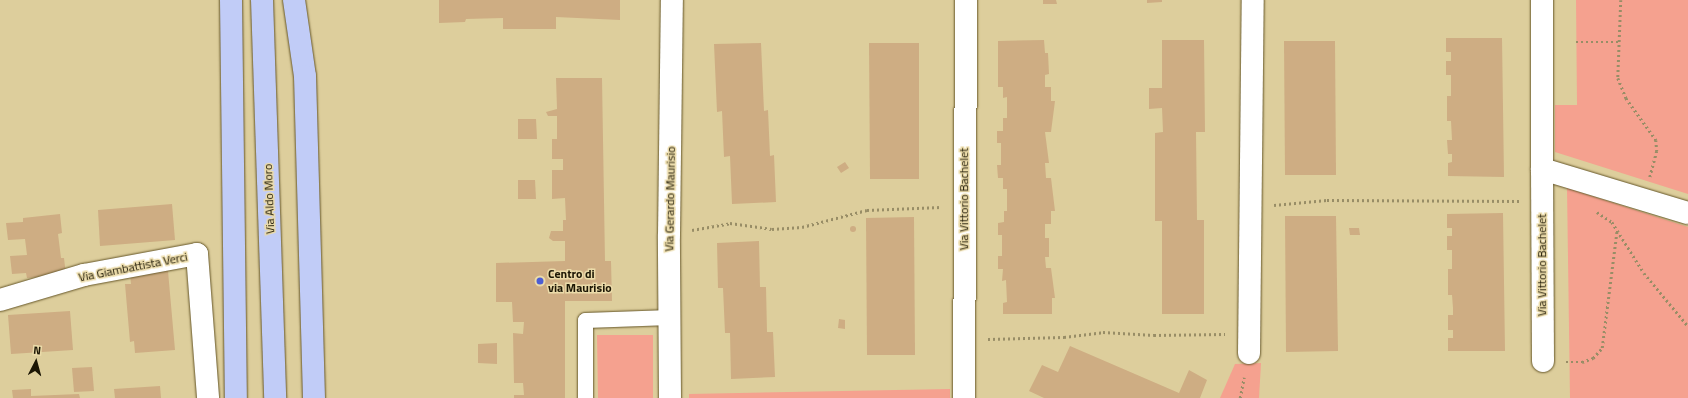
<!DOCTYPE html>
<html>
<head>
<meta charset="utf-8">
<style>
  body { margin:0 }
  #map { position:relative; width:1688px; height:398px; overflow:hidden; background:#ddce9c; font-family:"Titillium Web",sans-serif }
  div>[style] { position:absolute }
  .green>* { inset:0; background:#f5a18f }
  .building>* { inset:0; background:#cead83 }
  .round { border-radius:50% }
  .path>* { height:2.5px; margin-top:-1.25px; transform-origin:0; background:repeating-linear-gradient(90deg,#988d66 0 2px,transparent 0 5px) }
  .roads { filter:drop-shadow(0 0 1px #665729) drop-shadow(0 0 1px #665729) }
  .lane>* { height:15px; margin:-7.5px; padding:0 7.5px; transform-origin:7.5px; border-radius:7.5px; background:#fff }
  .street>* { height:22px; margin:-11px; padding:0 11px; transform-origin:11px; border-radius:11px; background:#fff }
  .primary>* { height:22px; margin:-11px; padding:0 11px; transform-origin:11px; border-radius:11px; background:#c1ccf7 }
  .dots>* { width:11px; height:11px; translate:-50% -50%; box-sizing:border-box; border:2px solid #ebdba9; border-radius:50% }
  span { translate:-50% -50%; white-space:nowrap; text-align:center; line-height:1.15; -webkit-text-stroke:3px #ebdba9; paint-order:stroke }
  .street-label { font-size:12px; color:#1c1604 }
  .poi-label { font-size:12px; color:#1c1604; font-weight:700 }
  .left { translate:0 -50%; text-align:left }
  .north { position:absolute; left:16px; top:342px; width:40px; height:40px; -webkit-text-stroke:3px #ebdba9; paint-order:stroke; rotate:6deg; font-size:11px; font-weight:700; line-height:16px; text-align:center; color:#1c1604 }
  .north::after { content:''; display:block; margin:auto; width:14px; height:18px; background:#1c1604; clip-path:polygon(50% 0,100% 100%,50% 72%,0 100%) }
</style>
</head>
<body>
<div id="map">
  <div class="green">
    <i style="clip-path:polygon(1576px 0,1688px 0,1688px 194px,1555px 152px,1555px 105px,1577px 105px)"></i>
    <i style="clip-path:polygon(1567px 188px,1688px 227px,1688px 398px,1570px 398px)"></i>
    <i style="clip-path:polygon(597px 335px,653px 335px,653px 398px,598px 398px)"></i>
    <i style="clip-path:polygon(1261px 363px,1259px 398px,1220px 398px,1235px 364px)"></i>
    <i style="clip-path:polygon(950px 389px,950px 398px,689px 398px,689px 394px)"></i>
  </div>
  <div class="building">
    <i style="clip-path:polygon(439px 0,620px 0,620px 20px,556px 17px,556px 29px,503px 29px,503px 18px,466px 19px,465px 22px,439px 23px)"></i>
    <i style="clip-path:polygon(1043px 0,1056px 0,1057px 4px,1043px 4px)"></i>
    <i style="clip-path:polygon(1147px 0,1162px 0,1162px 2px,1147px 3px)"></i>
    <i style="clip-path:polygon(1446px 38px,1502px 38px,1504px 177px,1448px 176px,1448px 163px,1452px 162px,1452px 154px,1448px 154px,1447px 140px,1452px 140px,1451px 121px,1447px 121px,1447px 96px,1451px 96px,1451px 75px,1446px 75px,1446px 61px,1451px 61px,1451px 52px,1446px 52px)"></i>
    <i style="clip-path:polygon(1044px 40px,1045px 53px,1048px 53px,1049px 74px,1045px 75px,1045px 87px,1051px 87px,1051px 101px,1055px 101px,1051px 132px,1045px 132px,1049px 163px,1045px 163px,1046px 178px,1051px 178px,1055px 211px,1051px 211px,1051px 224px,1045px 224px,1045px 238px,1049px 238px,1049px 257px,1045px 257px,1046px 268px,1051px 268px,1055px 298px,1052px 298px,1052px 314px,1003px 314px,1003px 303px,1007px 302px,1006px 280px,1002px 281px,1003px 269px,998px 269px,998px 256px,1002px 256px,1002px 235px,998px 235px,998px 223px,1004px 222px,1004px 211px,1007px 211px,1007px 189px,1003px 189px,1003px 178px,998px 178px,997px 165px,1001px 165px,1001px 143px,997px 143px,997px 131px,1003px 131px,1003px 118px,1007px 118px,1007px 97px,1003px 98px,1003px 87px,998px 87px,998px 41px)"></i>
    <i style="clip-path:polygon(1162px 40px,1204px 40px,1205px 132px,1196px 132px,1197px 220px,1204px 220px,1204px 314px,1162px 314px,1162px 221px,1155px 221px,1155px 133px,1163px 132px,1162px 108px,1149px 109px,1149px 88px,1162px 88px)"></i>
    <i style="clip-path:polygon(1284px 41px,1335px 41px,1336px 175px,1285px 175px)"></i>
    <i style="clip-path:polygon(761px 43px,764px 111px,768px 110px,770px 156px,774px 155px,776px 202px,732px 204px,730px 156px,724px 157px,722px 111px,717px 112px,714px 44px)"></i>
    <i style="clip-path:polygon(869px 43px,919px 43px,919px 179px,870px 179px)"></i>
    <i style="clip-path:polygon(556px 78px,602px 78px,605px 261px,611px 261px,612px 301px,565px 301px,565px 398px,514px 398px,514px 395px,524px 395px,523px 383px,514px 383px,513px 333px,523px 334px,524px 322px,513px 322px,512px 302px,496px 302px,496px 263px,565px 261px,565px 241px,553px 241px,549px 238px,551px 231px,563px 231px,563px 220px,566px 220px,565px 198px,552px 199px,552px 170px,563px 170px,563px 159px,552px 159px,552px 139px,557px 139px,557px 116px,548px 116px,546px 112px,557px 109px)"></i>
    <i style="clip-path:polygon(518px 119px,536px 119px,537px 139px,518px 139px)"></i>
    <i style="clip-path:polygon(845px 162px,849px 168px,841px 173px,837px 167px)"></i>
    <i style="clip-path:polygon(518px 180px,535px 180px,536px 199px,518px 199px)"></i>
    <i style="clip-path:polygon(172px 204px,175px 240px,100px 246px,98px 210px)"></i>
    <i style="clip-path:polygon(1503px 213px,1505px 351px,1448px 351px,1448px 338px,1453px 338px,1453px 330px,1448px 330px,1448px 315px,1453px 315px,1453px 308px,1452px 295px,1448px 295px,1448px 269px,1452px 269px,1452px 250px,1447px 250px,1447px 236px,1452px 236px,1452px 228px,1447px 228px,1447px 214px)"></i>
    <i style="clip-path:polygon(60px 214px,62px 233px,58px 234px,61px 258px,64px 258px,66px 275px,27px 278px,26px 273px,12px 274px,10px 256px,27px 255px,25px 239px,8px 240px,6px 223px,23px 222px,23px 218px)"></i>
    <i style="clip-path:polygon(1285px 216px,1336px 216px,1338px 351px,1286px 352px)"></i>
    <i style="clip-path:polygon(914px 217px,915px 355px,867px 355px,866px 218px)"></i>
    <i class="round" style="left:850px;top:226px;width:6px;height:6px"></i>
    <i style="clip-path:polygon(1349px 228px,1359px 228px,1360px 235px,1350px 235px)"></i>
    <i style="clip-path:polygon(759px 241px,760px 287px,766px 287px,767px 332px,773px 332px,775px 377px,731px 379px,730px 333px,725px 333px,723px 288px,718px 288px,717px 243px)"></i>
    <i style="clip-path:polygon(168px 271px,175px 350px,135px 353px,134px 341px,130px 342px,125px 284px,131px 284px,130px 274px)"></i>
    <i style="clip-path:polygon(70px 311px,73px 350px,11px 354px,8px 315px)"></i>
    <i style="clip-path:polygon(839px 319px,845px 320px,845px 329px,838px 328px)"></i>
    <i style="clip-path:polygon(497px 343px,497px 364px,478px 363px,478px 344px)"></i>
    <i style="clip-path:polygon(1070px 346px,1179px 393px,1189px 370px,1207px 380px,1200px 398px,1044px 398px,1029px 391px,1042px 365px,1058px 372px)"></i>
    <i style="clip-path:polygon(92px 367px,94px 391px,74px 392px,72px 368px)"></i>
    <i style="clip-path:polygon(160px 386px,161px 398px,115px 398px,114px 389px)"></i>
    <i style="clip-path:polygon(31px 389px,31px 396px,79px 394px,80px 398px,13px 398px,12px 390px)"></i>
  </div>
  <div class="path">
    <i style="left:1621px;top:0;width:78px;rotate:92.2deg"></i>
    <i style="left:1618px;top:78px;width:22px;rotate:68deg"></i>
    <i style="left:1626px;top:98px;width:52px;rotate:54.5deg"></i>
    <i style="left:1656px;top:140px;width:11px;rotate:85deg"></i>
    <i style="left:1657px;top:151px;width:27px;rotate:105deg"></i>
    <i style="left:1576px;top:42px;width:43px"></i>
    <i style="left:1274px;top:205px;width:53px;rotate:-5.4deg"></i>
    <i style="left:1327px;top:200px;width:192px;rotate:0.3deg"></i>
    <i style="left:1597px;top:212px;width:18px;rotate:34deg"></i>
    <i style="left:1612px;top:222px;width:60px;rotate:57.9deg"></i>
    <i style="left:1644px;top:273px;width:69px;rotate:50.3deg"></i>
    <i style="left:692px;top:230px;width:39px;rotate:-10deg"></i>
    <i style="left:730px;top:223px;width:42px;rotate:8.1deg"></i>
    <i style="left:772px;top:229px;width:30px;rotate:-4deg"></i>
    <i style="left:802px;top:227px;width:67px;rotate:-14.7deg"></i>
    <i style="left:867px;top:210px;width:74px;rotate:-2.3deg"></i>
    <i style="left:988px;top:339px;width:76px;rotate:-1.5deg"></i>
    <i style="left:1064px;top:337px;width:39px;rotate:-7deg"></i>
    <i style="left:1103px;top:332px;width:51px;rotate:3.4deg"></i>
    <i style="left:1154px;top:335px;width:71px;rotate:-0.8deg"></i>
    <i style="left:1566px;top:362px;width:16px"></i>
    <i style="left:1582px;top:362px;width:12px;rotate:-20deg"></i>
    <i style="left:1593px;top:358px;width:13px;rotate:-48deg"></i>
    <i style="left:1602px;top:348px;width:119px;rotate:-82.8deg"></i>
    <i style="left:1240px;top:398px;width:21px;rotate:-79deg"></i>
  </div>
  <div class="roads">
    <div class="lane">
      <i style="left:585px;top:398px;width:78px;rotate:-90deg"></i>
      <i style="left:585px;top:320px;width:85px;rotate:-2deg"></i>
    </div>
    <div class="street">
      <i style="left:1542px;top:0;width:169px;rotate:90deg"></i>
      <i style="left:1542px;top:169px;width:152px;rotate:16.8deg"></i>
      <i style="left:1542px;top:169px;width:192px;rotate:89.7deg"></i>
      <i style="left:0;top:300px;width:88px;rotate:-16.6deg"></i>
      <i style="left:84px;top:275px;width:115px;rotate:-10.5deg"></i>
      <i style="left:197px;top:254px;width:144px;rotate:85.6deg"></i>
      <i style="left:1249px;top:353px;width:353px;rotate:-89.4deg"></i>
      <i style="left:670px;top:398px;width:163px;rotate:-90.4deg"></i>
      <i style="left:669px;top:235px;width:235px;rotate:-89.3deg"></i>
      <i style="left:964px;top:398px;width:398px;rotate:-89.7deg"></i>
    </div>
    <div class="primary">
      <i style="left:231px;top:0;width:398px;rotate:89.3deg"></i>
      <i style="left:262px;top:0;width:398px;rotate:88.1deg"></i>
      <i style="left:294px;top:0;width:77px;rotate:81.8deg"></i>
      <i style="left:305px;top:76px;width:322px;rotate:88.4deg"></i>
    </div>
  </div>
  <div class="dots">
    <i style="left:540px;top:281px;background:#4d5ed3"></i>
  </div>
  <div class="street-label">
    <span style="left:269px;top:199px;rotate:-92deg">Via Aldo Moro</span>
    <span style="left:670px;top:199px;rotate:-89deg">Via Gerardo Maurisio</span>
    <span style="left:964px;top:199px;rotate:-90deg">Via Vittorio Bachelet</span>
    <span style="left:1542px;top:265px;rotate:-90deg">Via Vittorio Bachelet</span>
    <span style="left:133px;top:267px;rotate:-11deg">Via Giambattista Verci</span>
  </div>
  <div class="poi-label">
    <span class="left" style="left:548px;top:281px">Centro di<br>via Maurisio</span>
  </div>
  <div class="north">N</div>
</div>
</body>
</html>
